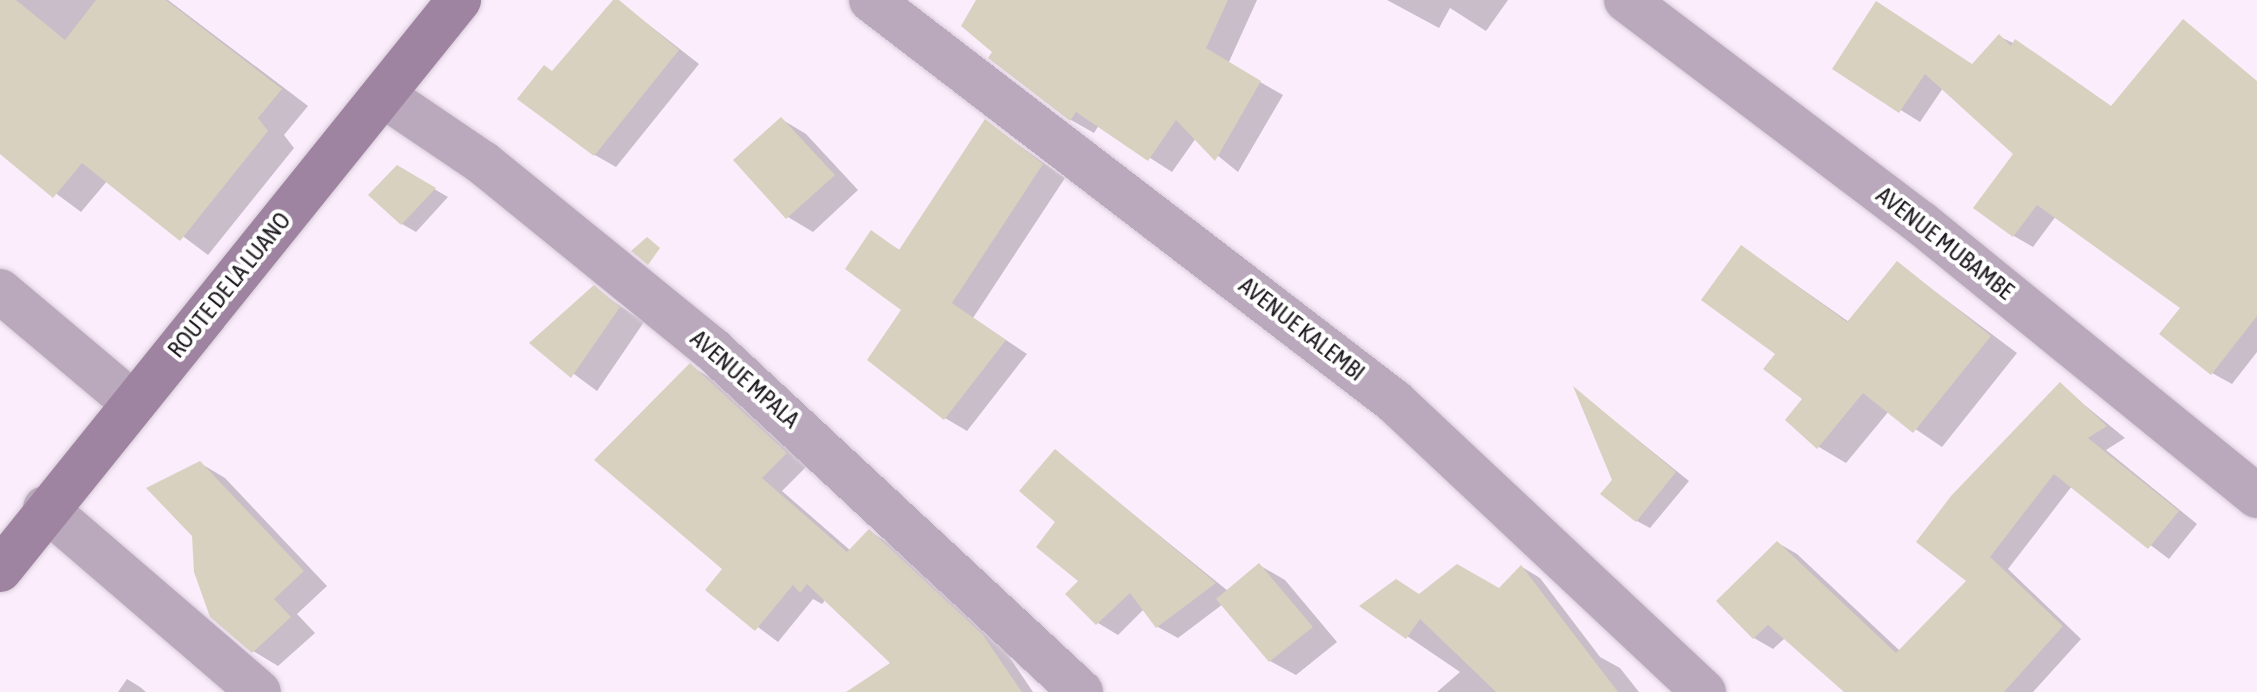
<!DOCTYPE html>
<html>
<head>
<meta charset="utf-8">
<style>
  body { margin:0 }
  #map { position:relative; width:2257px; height:692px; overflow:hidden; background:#fbedfc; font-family:"Asap Condensed",sans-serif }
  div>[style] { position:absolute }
  .shadow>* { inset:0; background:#0003 }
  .building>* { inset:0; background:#d8d1bf }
  .roads { filter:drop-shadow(0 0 2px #d8cbd8) drop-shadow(0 0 2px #d8cbd8) }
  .street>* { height:44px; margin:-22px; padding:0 22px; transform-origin:22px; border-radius:22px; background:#baa8bc }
  .secondary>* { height:44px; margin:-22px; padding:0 22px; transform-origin:22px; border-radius:22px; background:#9e84a1 }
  span { translate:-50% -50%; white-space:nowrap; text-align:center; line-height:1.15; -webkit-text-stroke:8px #fff; paint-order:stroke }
  .street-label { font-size:24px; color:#1e191e }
</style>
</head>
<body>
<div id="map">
  <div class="shadow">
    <i style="clip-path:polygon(0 0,168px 0,308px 106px,284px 135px,294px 148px,208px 255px,108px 180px,81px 212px,0 152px)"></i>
    <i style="clip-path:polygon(617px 0,699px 64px,616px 167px,595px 155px,553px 72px)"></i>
    <i style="clip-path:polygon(979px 0,1257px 0,1228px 64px,1283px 95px,1238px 172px,1196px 138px,1172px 172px,1099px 125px,1094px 133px,1071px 120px,991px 57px,994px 52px)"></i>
    <i style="clip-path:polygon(1387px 0,1508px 0,1486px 31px,1450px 8px,1439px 28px)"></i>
    <i style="clip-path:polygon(2000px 37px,2035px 53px,2112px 107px,2257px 84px,2257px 352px,2232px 384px,2212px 373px,2183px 307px,2056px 216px,2033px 247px,2014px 236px,2016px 154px,1943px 88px,1920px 122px,1835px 69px,1974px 65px)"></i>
    <i style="clip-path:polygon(781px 119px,806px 134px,858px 190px,813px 232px,788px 217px)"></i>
    <i style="clip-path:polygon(985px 121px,1065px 178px,973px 318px,1027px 354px,967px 431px,945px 418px,872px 233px,901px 251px)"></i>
    <i style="clip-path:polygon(398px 168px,448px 197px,416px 232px,402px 224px)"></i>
    <i style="clip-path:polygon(1742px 247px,1849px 322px,1898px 264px,2017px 353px,1942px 447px,1889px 411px,1846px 463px,1819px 447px,1805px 399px,1778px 353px)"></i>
    <i style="clip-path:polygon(594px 288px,644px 322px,597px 391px,532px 343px)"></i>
    <i style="clip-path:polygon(690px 366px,711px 378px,807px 466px,782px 491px,851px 551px,870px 532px,891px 544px,1004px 649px,1033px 692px,849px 692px,893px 663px,826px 599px,822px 604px,813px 599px,778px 642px,707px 589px,724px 568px)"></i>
    <i style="clip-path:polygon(2060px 385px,2125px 438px,2106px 450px,2197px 524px,2169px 559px,2072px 486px,2008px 569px,2081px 639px,2033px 692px,1847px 692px,1785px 638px,1773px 649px,1754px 638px,1778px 543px,1797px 554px,1900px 651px,1969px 580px)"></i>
    <i style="clip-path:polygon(1577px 391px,1689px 481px,1650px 528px,1637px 521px,1614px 480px)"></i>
    <i style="clip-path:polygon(1055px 451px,1228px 591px,1259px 565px,1285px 580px,1337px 642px,1296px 675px,1270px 661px,1223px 604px,1178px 638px,1158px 627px,1144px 609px,1118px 635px,1098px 623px,1058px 522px)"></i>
    <i style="clip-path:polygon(200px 463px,225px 478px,327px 586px,297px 614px,315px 633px,278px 666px,253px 651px)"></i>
    <i style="clip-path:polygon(1522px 567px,1540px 578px,1600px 657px,1620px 668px,1639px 692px,1437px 692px,1460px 672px,1363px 606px,1500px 591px)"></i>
    <i style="clip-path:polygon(127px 679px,140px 687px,146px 692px,118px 692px)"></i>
  </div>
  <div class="building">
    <i style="clip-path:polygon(0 0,16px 0,65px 40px,96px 0,166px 0,282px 89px,258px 118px,268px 131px,180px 241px,82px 163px,53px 198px,0 154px)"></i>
    <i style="clip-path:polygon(613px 0,619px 0,679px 50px,594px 156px,517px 99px,544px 65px,552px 71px)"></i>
    <i style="clip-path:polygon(976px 0,1228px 0,1206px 48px,1261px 81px,1215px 161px,1176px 120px,1148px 161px,1076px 112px,1070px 121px,988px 58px,992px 52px,961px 26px)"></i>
    <i style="clip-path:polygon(1876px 1px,1972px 64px,1999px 34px,2011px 46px,2015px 39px,2111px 106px,2183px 19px,2257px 81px,2257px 316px,2211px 375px,2159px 334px,2180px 308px,2037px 205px,2013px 237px,1973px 208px,2013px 154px,1925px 74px,1899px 113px,1832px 69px)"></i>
    <i style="clip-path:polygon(781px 117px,835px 175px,786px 219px,733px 160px)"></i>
    <i style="clip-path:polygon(985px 119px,1043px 164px,952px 303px,1006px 340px,944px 420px,867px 360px,901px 310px,845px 269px,871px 230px,899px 250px)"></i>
    <i style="clip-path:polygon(397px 165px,436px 188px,401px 225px,368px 195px)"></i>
    <i style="clip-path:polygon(647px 237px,660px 248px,648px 265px,631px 251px)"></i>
    <i style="clip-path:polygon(1741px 245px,1847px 322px,1897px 261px,1991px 336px,1913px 433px,1863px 393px,1817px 449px,1785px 420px,1802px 399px,1763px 369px,1775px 354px,1701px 300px)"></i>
    <i style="clip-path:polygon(594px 285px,620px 307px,571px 378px,529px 343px)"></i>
    <i style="clip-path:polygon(690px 363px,787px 453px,762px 478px,847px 552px,869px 529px,983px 635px,1022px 692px,846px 692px,890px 663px,807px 584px,800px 593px,793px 585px,755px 631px,705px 590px,722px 569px,594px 460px)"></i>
    <i style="clip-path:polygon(2060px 382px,2107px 426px,2088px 438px,2179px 511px,2148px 549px,2054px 474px,1990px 557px,2063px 626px,2004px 692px,1844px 692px,1768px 625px,1753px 639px,1716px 601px,1777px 541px,1896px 653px,1966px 581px,1916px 542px,1951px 496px)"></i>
    <i style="clip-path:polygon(1573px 386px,1676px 472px,1636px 522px,1600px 494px,1612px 480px)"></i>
    <i style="clip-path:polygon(1055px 449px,1216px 583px,1156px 628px,1130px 593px,1096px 625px,1065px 594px,1078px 581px,1036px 547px,1055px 522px,1019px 491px)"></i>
    <i style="clip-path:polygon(200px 461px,304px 571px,274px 599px,291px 617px,252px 653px,210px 617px,194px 572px,192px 536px,146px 488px)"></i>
    <i style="clip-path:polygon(1259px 563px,1313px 627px,1269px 662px,1216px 599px)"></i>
    <i style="clip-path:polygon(1457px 564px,1499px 588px,1521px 565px,1618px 692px,1496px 692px,1420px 619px,1406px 639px,1359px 606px,1396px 579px,1419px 594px)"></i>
  </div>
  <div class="roads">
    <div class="street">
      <i style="left:871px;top:0;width:660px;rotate:37.49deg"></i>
      <i style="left:1395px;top:402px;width:424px;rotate:43.2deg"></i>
      <i style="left:1626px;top:0;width:370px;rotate:37.1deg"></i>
      <i style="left:1921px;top:223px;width:433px;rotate:39.1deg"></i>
      <i style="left:384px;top:96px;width:120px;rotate:34.1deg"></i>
      <i style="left:483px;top:163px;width:295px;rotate:39.1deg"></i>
      <i style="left:712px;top:349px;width:504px;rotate:42.91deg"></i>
      <i style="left:0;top:291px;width:174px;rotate:40.1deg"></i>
      <i style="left:45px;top:508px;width:282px;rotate:40.7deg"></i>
    </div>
    <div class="secondary">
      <i style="left:0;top:570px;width:732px;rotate:-51.16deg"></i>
    </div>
  </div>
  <div class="street-label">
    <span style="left:1945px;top:243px;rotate:38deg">AVENUE MUBAMBE</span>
    <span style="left:229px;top:285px;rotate:-51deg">ROUTE DE LA LUANO</span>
    <span style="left:1302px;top:329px;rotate:38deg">AVENUE KALEMBI</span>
    <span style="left:745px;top:379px;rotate:41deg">AVENUE MPALA</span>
  </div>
</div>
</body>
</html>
